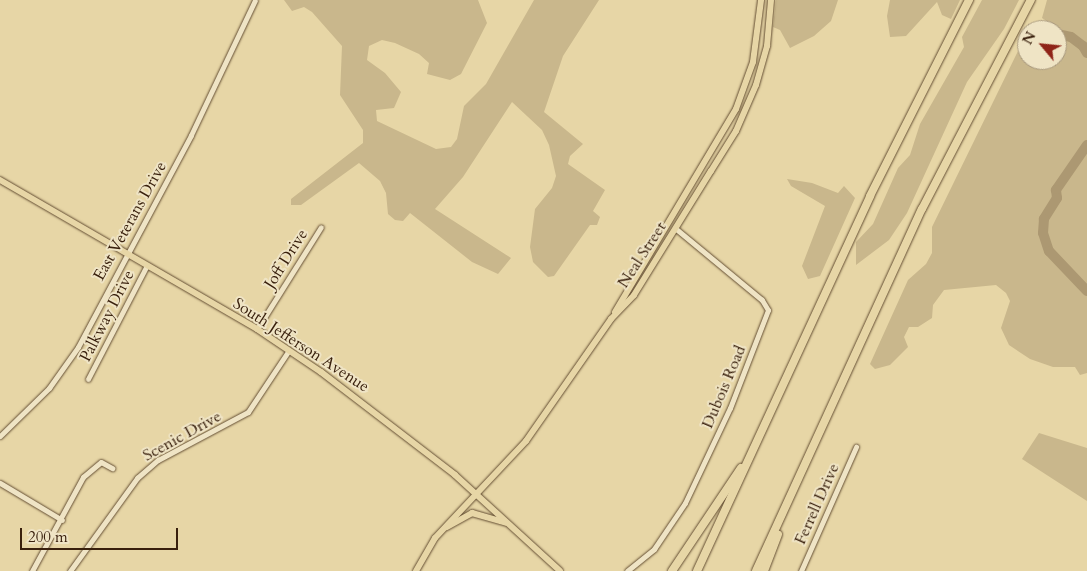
<!DOCTYPE html>
<html>
<head>
<meta charset="utf-8">
<style>
  body { margin:0 }
  #map { position:relative; width:1087px; height:571px; overflow:hidden; background:#e7d6a6; font-family:Cardo,serif }
  div>[style] { position:absolute }
  .green>* { inset:0; background:#c9b78c }
  .river>* { height:10px; margin:-5px; padding:0 5px; transform-origin:5px; border-radius:5px; background:#ac9872 }
  .roads { filter:drop-shadow(0 0 1px #644e33) drop-shadow(0 0 1px #644e33) }
  .minor>* { height:5px; margin:-2.5px; padding:0 2.5px; transform-origin:2.5px; border-radius:2.5px; background:#efe4c5 }
  .major>* { height:6px; margin:-3px; padding:0 3px; transform-origin:3px; border-radius:3px; background:#e7d6a6 }
  .highway>* { height:8px; margin:-4px; padding:0 4px; transform-origin:4px; border-radius:4px; background:#e7d6a6 }
  span { translate:-50% -50%; white-space:nowrap; text-align:center; line-height:1.15; -webkit-text-stroke:4px #efe4c5; paint-order:stroke }
  .street-label { font-size:16px; color:#39200d }
  .north { position:absolute; left:1017px; top:20px; width:50px; height:50px; box-sizing:border-box; background:#efe4c5; border:1px solid #a6967b; border-radius:50%; rotate:298deg; font-size:14px; font-weight:700; line-height:20px; text-align:center; color:#39200d }
  .north::after { content:''; display:block; margin:auto; width:18px; height:22px; background:#8f2418; clip-path:polygon(50% 0,100% 100%,50% 72%,0 100%) }
  .scale { position:absolute; left:20px; top:528px; width:158px; height:22px; box-sizing:border-box; border:2px solid #39200d; border-top:0; padding-left:6px; font-size:15px; line-height:18px; white-space:nowrap; color:#39200d; -webkit-text-stroke:4px #efe4c5; paint-order:stroke }
</style>
</head>
<body>
<div id="map">
  <div class="green">
    <i style="clip-path:polygon(284px 0,478px 0,487px 23px,461px 74px,450px 80px,427px 74px,429px 63px,419px 54px,395px 43px,382px 40px,369px 46px,367px 60px,385px 73px,401px 92px,394px 108px,376px 110px,377px 121px,436px 149px,451px 147px,457px 139px,464px 106px,486px 84px,534px 0,599px 0,563px 56px,544px 112px,583px 144px,570px 156px,568px 164px,605px 190px,593px 211px,600px 217px,597px 225px,590px 225px,554px 276px,548px 277px,533px 262px,530px 247px,535px 209px,552px 188px,556px 176px,549px 145px,542px 130px,512px 102px,463px 177px,435px 209px,511px 258px,498px 274px,472px 262px,410px 213px,403px 221px,395px 220px,388px 214px,386px 193px,380px 181px,359px 163px,301px 205px,291px 205px,291px 199px,363px 143px,363px 130px,340px 95px,342px 46px,312px 12px,304px 7px,292px 11px)"></i>
    <i style="clip-path:polygon(776px 0,838px 0,831px 21px,814px 36px,790px 48px,780px 30px,773px 27px)"></i>
    <i style="clip-path:polygon(890px 0,960px 0,951px 19px,942px 15px,937px 2px,906px 36px,890px 37px,887px 16px)"></i>
    <i style="clip-path:polygon(982px 0,1019px 0,1004px 29px,967px 82px,907px 213px,889px 240px,856px 265px,856px 242px,873px 224px,898px 168px,910px 155px,920px 124px,964px 47px,962px 37px)"></i>
    <i style="clip-path:polygon(1047px 0,1087px 0,1087px 373px,1080px 375px,1075px 367px,1053px 367px,1030px 359px,1009px 345px,1001px 328px,1010px 301px,1006px 293px,996px 285px,944px 290px,933px 305px,932px 318px,918px 327px,909px 327px,904px 337px,908px 347px,890px 365px,875px 369px,870px 364px,908px 280px,926px 264px,932px 253px,932px 227px,1018px 51px,1027px 46px,1027px 60px,1057px 60px,1057px 28px,1042px 18px)"></i>
    <i style="clip-path:polygon(787px 179px,812px 183px,838px 193px,844px 186px,855px 198px,820px 276px,808px 279px,802px 266px,825px 206px,791px 186px)"></i>
    <i style="clip-path:polygon(1039px 433px,1087px 448px,1087px 501px,1022px 459px)"></i>
  </div>
  <div class="river">
    <i style="left:1057px;top:34px;width:14px;rotate:12deg"></i>
    <i style="left:1071px;top:37px;width:15px;rotate:37deg"></i>
    <i style="left:1083px;top:46px;width:8px;rotate:60deg"></i>
    <i style="left:1087px;top:145px;width:55px;rotate:124.6deg"></i>
    <i style="left:1056px;top:190px;width:8px;rotate:83deg"></i>
    <i style="left:1057px;top:198px;width:25px;rotate:122deg"></i>
    <i style="left:1044px;top:219px;width:14px;rotate:94deg"></i>
    <i style="left:1043px;top:233px;width:19px;rotate:72deg"></i>
    <i style="left:1049px;top:251px;width:55px;rotate:46.5deg"></i>
  </div>
  <div class="roads">
    <div class="minor">
      <i style="left:257px;top:329px;width:120px;rotate:-57.9deg"></i>
      <i style="left:88px;top:379px;width:128px;rotate:-62.6deg"></i>
      <i style="left:0;top:436px;width:69px;rotate:-44.4deg"></i>
      <i style="left:49px;top:388px;width:50px;rotate:-54.7deg"></i>
      <i style="left:78px;top:347px;width:240px;rotate:-61.9deg"></i>
      <i style="left:191px;top:135px;width:149px;rotate:-64.6deg"></i>
      <i style="left:0;top:483px;width:72px;rotate:30.8deg"></i>
      <i style="left:32px;top:571px;width:107px;rotate:-61.5deg"></i>
      <i style="left:83px;top:477px;width:23px;rotate:-40deg"></i>
      <i style="left:101px;top:462px;width:13px;rotate:29deg"></i>
      <i style="left:70px;top:571px;width:115px;rotate:-54.2deg"></i>
      <i style="left:137px;top:478px;width:28px;rotate:-41deg"></i>
      <i style="left:158px;top:460px;width:102px;rotate:-28.1deg"></i>
      <i style="left:248px;top:412px;width:74px;rotate:-56.5deg"></i>
      <i style="left:627px;top:571px;width:35px;rotate:-39deg"></i>
      <i style="left:654px;top:549px;width:55px;rotate:-56deg"></i>
      <i style="left:685px;top:503px;width:105px;rotate:-64.7deg"></i>
      <i style="left:730px;top:408px;width:105px;rotate:-68.8deg"></i>
      <i style="left:768px;top:310px;width:12px;rotate:-121deg"></i>
      <i style="left:762px;top:300px;width:113px;rotate:-140.4deg"></i>
      <i style="left:801px;top:571px;width:136px;rotate:-66.1deg"></i>
    </div>
    <div class="major">
      <i style="left:0;top:180px;width:297px;rotate:30.1deg"></i>
      <i style="left:257px;top:329px;width:77px;rotate:33.9deg"></i>
      <i style="left:321px;top:372px;width:169px;rotate:37.5deg"></i>
      <i style="left:455px;top:475px;width:142px;rotate:42.4deg"></i>
      <i style="left:615px;top:312px;width:236px;rotate:-59.2deg"></i>
      <i style="left:736px;top:109px;width:50px;rotate:-70.1deg"></i>
      <i style="left:753px;top:62px;width:63px;rotate:-82.6deg"></i>
      <i style="left:447px;top:527px;width:29px;rotate:-29deg"></i>
      <i style="left:472px;top:513px;width:35px;rotate:16deg"></i>
      <i style="left:416px;top:571px;width:38px;rotate:-60deg"></i>
      <i style="left:435px;top:538px;width:133px;rotate:-46.8deg"></i>
      <i style="left:526px;top:441px;width:149px;rotate:-55.1deg"></i>
      <i style="left:611px;top:319px;width:33px;rotate:-46deg"></i>
      <i style="left:634px;top:295px;width:146px;rotate:-58.2deg"></i>
      <i style="left:711px;top:171px;width:47px;rotate:-58deg"></i>
      <i style="left:736px;top:131px;width:50px;rotate:-66.5deg"></i>
      <i style="left:756px;top:85px;width:41px;rotate:-74.2deg"></i>
      <i style="left:767px;top:46px;width:46px;rotate:-85deg"></i>
    </div>
    <div class="highway">
      <i style="left:672px;top:571px;width:124px;rotate:-56.2deg"></i>
      <i style="left:697px;top:571px;width:413px;rotate:-65.2deg"></i>
      <i style="left:870px;top:196px;width:220px;rotate:-63.2deg"></i>
      <i style="left:756px;top:571px;width:398px;rotate:-65.4deg"></i>
      <i style="left:922px;top:209px;width:236px;rotate:-62.5deg"></i>
      <i style="left:764px;top:571px;width:39px;rotate:-69deg"></i>
    </div>
  </div>
  <div class="street-label">
    <span style="left:130px;top:221px;rotate:-61deg">East Veterans Drive</span>
    <span style="left:642px;top:255px;rotate:-57deg">Neal Street</span>
    <span style="left:286px;top:259px;rotate:-58deg">Joff Drive</span>
    <span style="left:107px;top:316px;rotate:-63deg">Palkway Drive</span>
    <span style="left:301px;top:345px;rotate:33deg">South Jefferson Avenue</span>
    <span style="left:724px;top:387px;rotate:-67deg">Dubois Road</span>
    <span style="left:182px;top:436px;rotate:-29deg">Scenic Drive</span>
    <span style="left:817px;top:504px;rotate:-66deg">Ferrell Drive</span>
  </div>
  <div class="north">N</div>
  <div class="scale">200 m</div>
</div>
</body>
</html>
